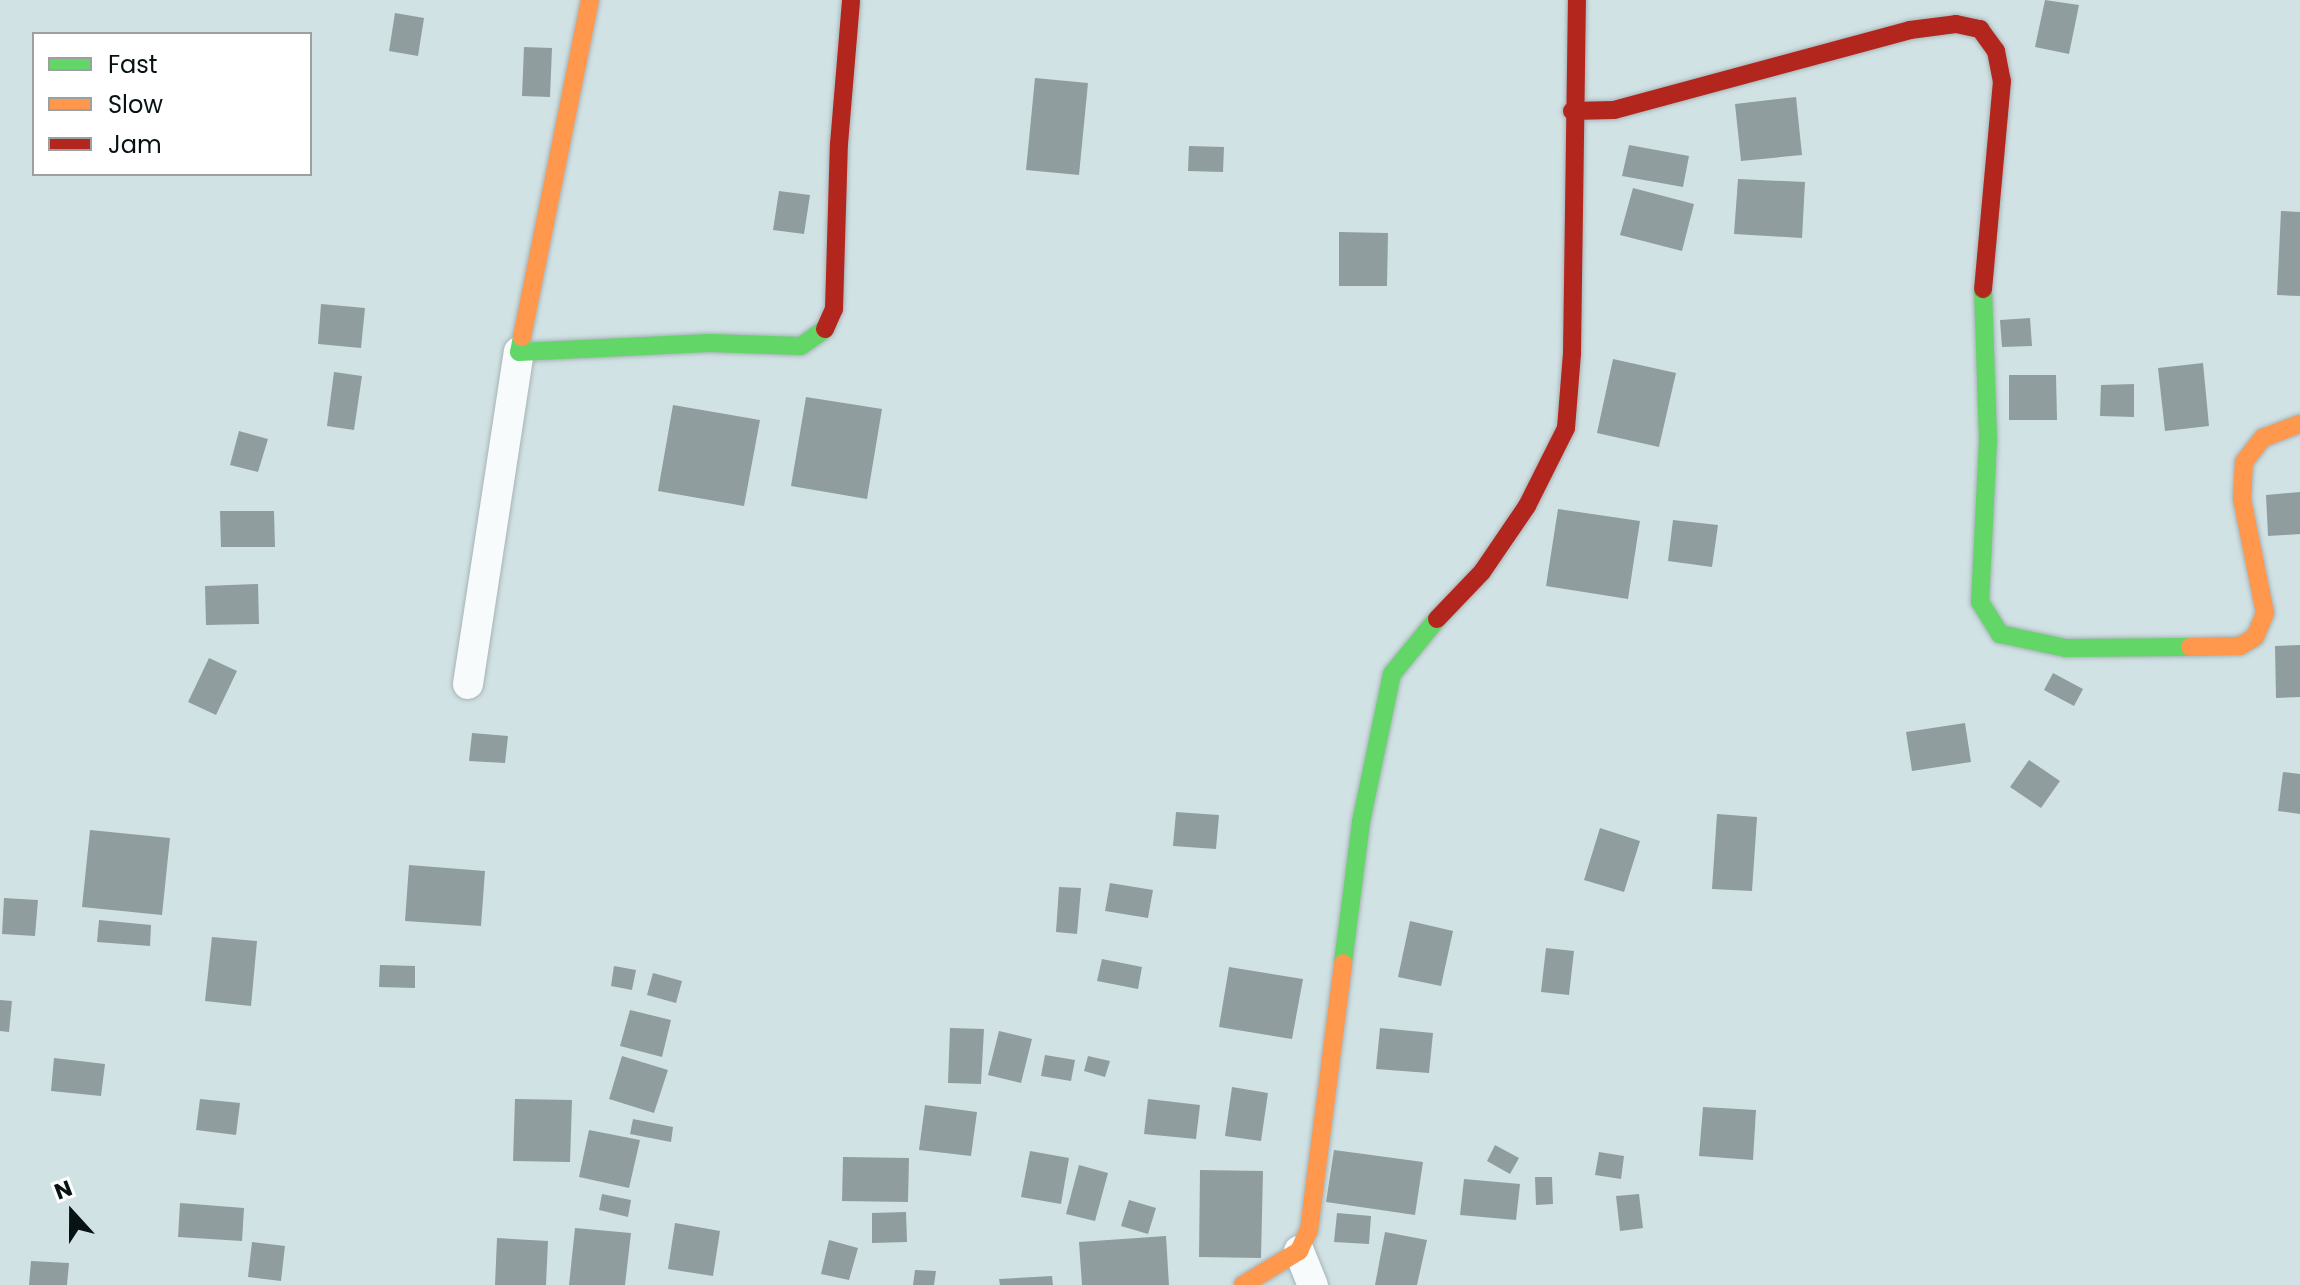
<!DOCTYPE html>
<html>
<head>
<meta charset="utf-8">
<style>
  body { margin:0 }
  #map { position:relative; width:2300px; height:1285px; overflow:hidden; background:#d1e2e5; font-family:Poppins,sans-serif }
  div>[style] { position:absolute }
  .building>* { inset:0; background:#909d9f }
  .roads { filter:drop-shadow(0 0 2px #a7b4b6) drop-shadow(0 0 2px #a7b4b6) }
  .street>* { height:30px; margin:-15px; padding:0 15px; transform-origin:15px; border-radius:15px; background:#f8fbfb }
  .fast>* { height:18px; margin:-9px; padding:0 9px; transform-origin:9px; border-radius:9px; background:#63d668 }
  .slow>* { height:18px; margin:-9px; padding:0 9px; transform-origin:9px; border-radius:9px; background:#ff974d }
  .jam>* { height:18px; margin:-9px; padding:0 9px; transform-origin:9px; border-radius:9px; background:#b3261e }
  span { translate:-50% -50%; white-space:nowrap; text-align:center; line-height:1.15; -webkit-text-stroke:6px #fff; paint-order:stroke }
  .legend { position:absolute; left:32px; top:32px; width:280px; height:144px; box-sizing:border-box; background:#fff; border:2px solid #9ca0a1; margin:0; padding:10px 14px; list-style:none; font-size:24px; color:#071214 }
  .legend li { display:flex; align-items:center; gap:16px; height:40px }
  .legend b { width:40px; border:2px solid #9ca0a1 }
  .north { position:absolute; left:32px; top:1173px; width:80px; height:80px; -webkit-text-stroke:6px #fff; paint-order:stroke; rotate:339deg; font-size:22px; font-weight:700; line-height:32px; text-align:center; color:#071214 }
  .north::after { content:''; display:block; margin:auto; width:28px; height:36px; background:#071214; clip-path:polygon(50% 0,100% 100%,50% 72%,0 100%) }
</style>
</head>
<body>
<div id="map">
  <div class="building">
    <i style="clip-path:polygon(2045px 0,2079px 5px,2069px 54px,2035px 47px)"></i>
    <i style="clip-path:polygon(395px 13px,424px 18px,418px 56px,389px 51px)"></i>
    <i style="clip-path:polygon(524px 47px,552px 48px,550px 97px,522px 96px)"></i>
    <i style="clip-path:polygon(1035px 78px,1088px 83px,1079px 175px,1026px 170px)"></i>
    <i style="clip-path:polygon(1796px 97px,1802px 155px,1741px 161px,1735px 104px)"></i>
    <i style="clip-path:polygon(1629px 145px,1689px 156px,1683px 187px,1622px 176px)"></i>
    <i style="clip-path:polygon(1189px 146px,1224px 147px,1223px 172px,1188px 171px)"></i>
    <i style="clip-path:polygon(1738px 179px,1805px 182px,1802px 238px,1734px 234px)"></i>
    <i style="clip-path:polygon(1633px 188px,1694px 204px,1682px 251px,1620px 235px)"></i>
    <i style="clip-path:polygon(779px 191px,810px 195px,804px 234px,773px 230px)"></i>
    <i style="clip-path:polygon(2281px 211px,2300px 212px,2300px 296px,2277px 295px)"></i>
    <i style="clip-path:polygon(1339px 232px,1388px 233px,1387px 286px,1339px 286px)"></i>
    <i style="clip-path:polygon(321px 304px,365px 308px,361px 348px,318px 344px)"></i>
    <i style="clip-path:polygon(2030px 318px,2032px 346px,2002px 347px,2000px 320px)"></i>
    <i style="clip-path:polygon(1613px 359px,1676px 373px,1659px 447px,1597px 433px)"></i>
    <i style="clip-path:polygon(2203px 363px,2209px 426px,2165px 431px,2158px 368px)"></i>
    <i style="clip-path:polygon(334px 372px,362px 376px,354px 430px,327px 426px)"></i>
    <i style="clip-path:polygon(2009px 375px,2056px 375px,2057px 420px,2009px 420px)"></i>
    <i style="clip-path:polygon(2134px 384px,2134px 417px,2100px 416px,2101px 385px)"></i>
    <i style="clip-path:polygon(806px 397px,882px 409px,867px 499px,791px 486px)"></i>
    <i style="clip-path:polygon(673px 405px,760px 420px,744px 506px,658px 491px)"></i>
    <i style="clip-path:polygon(239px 431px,268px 439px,258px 472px,230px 465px)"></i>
    <i style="clip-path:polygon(2300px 492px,2300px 534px,2268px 536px,2266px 495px)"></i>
    <i style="clip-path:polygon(1558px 509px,1640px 521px,1628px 599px,1546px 586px)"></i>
    <i style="clip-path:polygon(220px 511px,274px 511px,275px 547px,221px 547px)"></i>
    <i style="clip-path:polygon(1673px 520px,1718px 525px,1712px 567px,1668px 561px)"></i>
    <i style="clip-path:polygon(258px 584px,259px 624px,206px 625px,205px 586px)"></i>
    <i style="clip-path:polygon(2300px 645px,2300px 697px,2276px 698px,2275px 646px)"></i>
    <i style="clip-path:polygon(209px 658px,237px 671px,216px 715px,188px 702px)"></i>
    <i style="clip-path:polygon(2053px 673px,2083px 689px,2074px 706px,2044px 690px)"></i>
    <i style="clip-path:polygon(1965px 723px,1971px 762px,1912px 771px,1906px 732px)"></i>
    <i style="clip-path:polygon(472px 733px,508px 736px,505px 763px,469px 761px)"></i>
    <i style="clip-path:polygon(2029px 760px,2060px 781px,2041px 808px,2010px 787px)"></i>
    <i style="clip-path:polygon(2283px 772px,2300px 774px,2300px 814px,2278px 811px)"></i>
    <i style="clip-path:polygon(1176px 812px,1219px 815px,1216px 849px,1173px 846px)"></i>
    <i style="clip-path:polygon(1717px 814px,1757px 817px,1752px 891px,1712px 889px)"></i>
    <i style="clip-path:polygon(1600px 828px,1640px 841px,1624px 892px,1584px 880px)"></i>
    <i style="clip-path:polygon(90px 830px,170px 838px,162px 915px,82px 907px)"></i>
    <i style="clip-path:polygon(409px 865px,485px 871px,481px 926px,405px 921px)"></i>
    <i style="clip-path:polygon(1110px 883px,1153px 890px,1148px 918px,1105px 911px)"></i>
    <i style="clip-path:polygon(1059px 887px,1081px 888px,1077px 934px,1056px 932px)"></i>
    <i style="clip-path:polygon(4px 898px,38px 900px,35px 936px,2px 934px)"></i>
    <i style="clip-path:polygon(99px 920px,151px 925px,150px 946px,97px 942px)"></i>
    <i style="clip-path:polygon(1410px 921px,1453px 931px,1441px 986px,1398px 977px)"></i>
    <i style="clip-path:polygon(212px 937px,257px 941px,251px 1006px,205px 1001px)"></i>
    <i style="clip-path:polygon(1546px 948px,1574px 951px,1569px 995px,1541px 992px)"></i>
    <i style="clip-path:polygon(1102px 959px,1142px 967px,1138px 989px,1097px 981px)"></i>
    <i style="clip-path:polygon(380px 965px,415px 966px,415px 988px,379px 987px)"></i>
    <i style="clip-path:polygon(614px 966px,636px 970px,632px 990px,611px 986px)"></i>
    <i style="clip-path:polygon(1229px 967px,1303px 979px,1292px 1039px,1219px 1027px)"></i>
    <i style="clip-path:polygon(653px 973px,682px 981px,676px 1003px,647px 995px)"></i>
    <i style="clip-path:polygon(0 1000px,12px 1001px,9px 1032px,0 1031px)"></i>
    <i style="clip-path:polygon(630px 1010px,671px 1020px,662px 1057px,620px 1046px)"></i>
    <i style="clip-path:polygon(950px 1028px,984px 1029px,981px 1084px,948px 1083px)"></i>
    <i style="clip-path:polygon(1380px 1028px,1433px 1033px,1429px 1073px,1376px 1069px)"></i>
    <i style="clip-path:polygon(999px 1031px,1032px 1039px,1021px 1083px,988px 1075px)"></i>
    <i style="clip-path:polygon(1045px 1055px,1075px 1060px,1071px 1081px,1041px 1076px)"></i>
    <i style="clip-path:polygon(622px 1056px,668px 1070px,654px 1113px,609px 1099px)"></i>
    <i style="clip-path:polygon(1088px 1056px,1110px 1061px,1105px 1077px,1084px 1071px)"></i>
    <i style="clip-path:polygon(54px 1058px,105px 1064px,101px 1096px,51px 1091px)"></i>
    <i style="clip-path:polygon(1232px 1087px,1268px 1093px,1261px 1141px,1225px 1136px)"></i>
    <i style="clip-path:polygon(200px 1099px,240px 1103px,236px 1135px,196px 1130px)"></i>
    <i style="clip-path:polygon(515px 1099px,572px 1100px,570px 1162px,513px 1161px)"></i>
    <i style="clip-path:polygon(1148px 1099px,1200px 1105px,1196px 1139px,1144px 1134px)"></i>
    <i style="clip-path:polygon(925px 1105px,977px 1112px,971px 1156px,919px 1150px)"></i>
    <i style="clip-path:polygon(1703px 1107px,1756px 1110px,1753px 1160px,1699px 1156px)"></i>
    <i style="clip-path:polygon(633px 1119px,673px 1127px,671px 1142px,630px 1134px)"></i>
    <i style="clip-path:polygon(589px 1130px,640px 1140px,629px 1188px,579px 1177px)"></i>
    <i style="clip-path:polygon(1495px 1145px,1519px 1158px,1510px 1174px,1487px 1161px)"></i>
    <i style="clip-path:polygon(1334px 1150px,1423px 1162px,1415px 1215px,1326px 1202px)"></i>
    <i style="clip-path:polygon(1030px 1151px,1069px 1158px,1061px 1204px,1021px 1197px)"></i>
    <i style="clip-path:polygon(1599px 1152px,1624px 1156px,1621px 1179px,1595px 1175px)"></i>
    <i style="clip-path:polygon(843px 1157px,909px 1158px,908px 1202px,842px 1201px)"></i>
    <i style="clip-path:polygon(1079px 1165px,1108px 1173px,1095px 1221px,1066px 1214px)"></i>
    <i style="clip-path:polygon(1200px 1170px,1263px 1171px,1261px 1258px,1199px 1257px)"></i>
    <i style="clip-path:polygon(1535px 1177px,1552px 1177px,1553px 1204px,1536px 1205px)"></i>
    <i style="clip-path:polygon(1464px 1179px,1520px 1184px,1516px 1220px,1460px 1215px)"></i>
    <i style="clip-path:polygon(602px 1194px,631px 1200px,628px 1217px,599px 1210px)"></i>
    <i style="clip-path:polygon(1639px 1194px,1643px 1228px,1620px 1231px,1616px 1196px)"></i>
    <i style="clip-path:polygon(1129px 1200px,1156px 1208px,1148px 1234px,1121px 1226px)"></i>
    <i style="clip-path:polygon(180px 1203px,244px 1208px,242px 1241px,178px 1237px)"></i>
    <i style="clip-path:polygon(906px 1212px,907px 1242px,872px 1243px,872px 1213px)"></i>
    <i style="clip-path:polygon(1337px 1213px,1371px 1216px,1369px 1244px,1334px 1242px)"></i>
    <i style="clip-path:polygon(675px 1223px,720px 1231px,713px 1276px,668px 1269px)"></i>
    <i style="clip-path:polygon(575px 1228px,631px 1233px,625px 1285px,569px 1285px)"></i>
    <i style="clip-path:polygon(1385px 1232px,1427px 1240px,1417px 1285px,1375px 1285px)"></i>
    <i style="clip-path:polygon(1166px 1236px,1169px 1285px,1082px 1285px,1079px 1242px)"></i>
    <i style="clip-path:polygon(497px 1238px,548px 1241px,546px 1285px,495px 1285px)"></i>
    <i style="clip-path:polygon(829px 1240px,858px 1248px,849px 1280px,821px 1274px)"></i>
    <i style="clip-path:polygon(252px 1242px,285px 1246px,281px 1281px,248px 1277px)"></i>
    <i style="clip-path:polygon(31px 1261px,69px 1263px,67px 1285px,29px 1285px)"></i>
    <i style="clip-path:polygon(915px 1270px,936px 1271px,934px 1285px,913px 1285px)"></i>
    <i style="clip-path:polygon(1052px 1276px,1053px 1285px,1000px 1285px,999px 1279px)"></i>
  </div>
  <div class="roads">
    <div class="street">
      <i style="left:468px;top:684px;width:336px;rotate:-81.3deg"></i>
      <i style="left:1299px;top:1251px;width:37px;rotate:68deg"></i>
    </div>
    <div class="fast">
      <i style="left:1983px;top:289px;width:151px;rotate:88.1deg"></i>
      <i style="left:1988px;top:440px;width:162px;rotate:92.8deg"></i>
      <i style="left:1980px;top:602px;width:38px;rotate:58deg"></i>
      <i style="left:2000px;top:634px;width:67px;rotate:12deg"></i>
      <i style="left:2066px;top:648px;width:124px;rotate:-0.5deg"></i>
      <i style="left:522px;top:337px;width:15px;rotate:101deg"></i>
      <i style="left:519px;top:352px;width:190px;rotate:-2.7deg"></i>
      <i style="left:709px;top:343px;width:92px;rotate:1.9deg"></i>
      <i style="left:801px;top:346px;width:29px;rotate:-35deg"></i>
      <i style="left:1343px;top:963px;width:142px;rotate:-82.7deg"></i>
      <i style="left:1361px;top:822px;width:151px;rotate:-78.2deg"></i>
      <i style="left:1392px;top:674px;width:71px;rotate:-50.7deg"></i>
    </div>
    <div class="slow">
      <i style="left:522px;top:337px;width:344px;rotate:-78.6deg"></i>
      <i style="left:2190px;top:647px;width:50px;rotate:-1.1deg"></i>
      <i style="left:2240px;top:646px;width:17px;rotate:-31deg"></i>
      <i style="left:2255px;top:637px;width:26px;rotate:-67deg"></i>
      <i style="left:2265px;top:613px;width:116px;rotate:-101.4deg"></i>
      <i style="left:2242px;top:499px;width:37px;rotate:-87deg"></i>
      <i style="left:2244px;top:462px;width:31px;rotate:-52deg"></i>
      <i style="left:2263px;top:438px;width:40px;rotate:-21deg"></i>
      <i style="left:1243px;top:1285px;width:66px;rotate:-31.3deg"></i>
      <i style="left:1299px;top:1251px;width:23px;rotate:-65deg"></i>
      <i style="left:1309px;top:1230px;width:269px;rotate:-82.7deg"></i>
    </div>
    <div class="jam">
      <i style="left:1572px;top:111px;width:42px;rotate:-1.4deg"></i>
      <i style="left:1614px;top:110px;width:307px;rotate:-15.1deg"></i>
      <i style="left:1910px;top:30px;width:46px;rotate:-7.4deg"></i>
      <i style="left:1956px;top:24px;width:25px;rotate:12deg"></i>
      <i style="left:1980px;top:29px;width:27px;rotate:54deg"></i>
      <i style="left:1996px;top:51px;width:31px;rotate:79deg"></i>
      <i style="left:2002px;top:81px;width:209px;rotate:95.2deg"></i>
      <i style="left:825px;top:329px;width:22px;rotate:-66deg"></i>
      <i style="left:834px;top:309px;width:165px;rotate:-88.3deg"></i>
      <i style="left:839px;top:144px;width:144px;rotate:-85.2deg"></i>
      <i style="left:1437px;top:619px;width:65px;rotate:-46.2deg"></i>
      <i style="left:1482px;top:572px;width:80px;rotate:-55.7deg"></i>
      <i style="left:1527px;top:506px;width:87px;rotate:-63.4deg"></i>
      <i style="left:1566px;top:428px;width:75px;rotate:-85.4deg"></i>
      <i style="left:1572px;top:353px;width:353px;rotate:-89.2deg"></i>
    </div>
  </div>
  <ul class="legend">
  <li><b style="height:10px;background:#63d668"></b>Fast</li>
  <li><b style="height:10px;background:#ff974d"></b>Slow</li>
  <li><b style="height:10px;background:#b3261e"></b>Jam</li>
  </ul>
  <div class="north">N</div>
</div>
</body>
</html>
